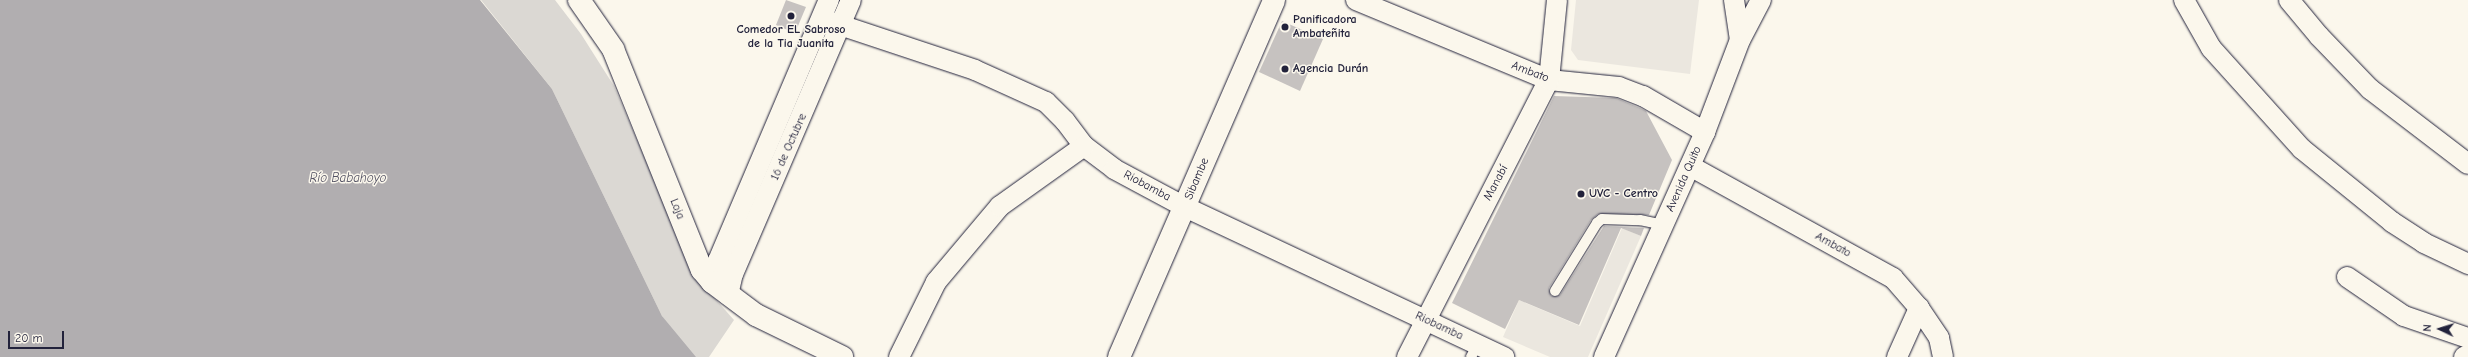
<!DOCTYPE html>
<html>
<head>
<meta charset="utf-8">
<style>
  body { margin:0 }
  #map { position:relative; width:2468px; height:357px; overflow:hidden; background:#fbf7ec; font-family:"Comic Neue",sans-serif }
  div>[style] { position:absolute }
  .built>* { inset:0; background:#ebe7df }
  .green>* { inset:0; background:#dbd8d3 }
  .water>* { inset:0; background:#b1aeb0 }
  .building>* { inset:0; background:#c6c2c0 }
  .roads { filter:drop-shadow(0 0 1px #22223b) drop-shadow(0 0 1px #22223b) }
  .service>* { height:10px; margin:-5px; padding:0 5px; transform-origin:5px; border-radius:5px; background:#fbf7ec }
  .minor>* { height:20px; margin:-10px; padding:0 10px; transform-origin:10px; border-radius:10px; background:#fbf7ec }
  .tertiary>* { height:22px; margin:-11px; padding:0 11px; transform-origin:11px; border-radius:11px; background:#fbf7ec }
  .dots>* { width:11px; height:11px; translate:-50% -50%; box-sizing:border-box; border:2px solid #fbf7ec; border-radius:50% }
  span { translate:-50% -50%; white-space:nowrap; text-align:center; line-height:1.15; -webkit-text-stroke:3px #fbf7ec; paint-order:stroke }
  .poi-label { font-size:12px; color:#22223b; font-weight:700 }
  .left { translate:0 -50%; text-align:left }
  .street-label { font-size:12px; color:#22223b }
  .water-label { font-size:13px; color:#545364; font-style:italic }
  .north { position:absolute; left:2420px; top:309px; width:40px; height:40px; -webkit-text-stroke:3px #fbf7ec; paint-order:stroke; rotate:274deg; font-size:11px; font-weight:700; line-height:16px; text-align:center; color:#22223b }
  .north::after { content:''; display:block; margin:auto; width:14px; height:18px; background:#22223b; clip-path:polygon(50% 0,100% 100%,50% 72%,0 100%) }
  .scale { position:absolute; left:8px; top:331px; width:56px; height:18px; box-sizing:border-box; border:2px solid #22223b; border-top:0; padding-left:5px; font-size:12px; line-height:14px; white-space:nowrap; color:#22223b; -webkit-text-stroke:3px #fbf7ec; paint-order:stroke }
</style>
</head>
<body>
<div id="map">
  <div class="built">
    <i style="clip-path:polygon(1576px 0,1699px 0,1690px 74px,1578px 60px,1571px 50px)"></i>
    <i style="clip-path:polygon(1622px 228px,1641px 236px,1588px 357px,1550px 357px,1503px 337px,1519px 300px,1580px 326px)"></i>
  </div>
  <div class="green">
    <i style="clip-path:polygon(481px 0,555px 0,581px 34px,614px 86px,695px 276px,734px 320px,709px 357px,689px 357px,662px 316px,552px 89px)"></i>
  </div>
  <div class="water">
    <i style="clip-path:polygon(0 0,480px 0,552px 89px,662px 316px,696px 357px,0 357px)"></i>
  </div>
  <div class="building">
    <i style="clip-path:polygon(786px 0,806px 7px,795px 33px,776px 25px)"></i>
    <i style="clip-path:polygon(1282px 21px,1323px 39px,1300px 91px,1259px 72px)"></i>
    <i style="clip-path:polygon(1554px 96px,1616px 98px,1640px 108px,1646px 111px,1672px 160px,1649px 215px,1598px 214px,1591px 220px,1549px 288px,1551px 296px,1560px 295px,1604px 226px,1644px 228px,1641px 236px,1621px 228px,1579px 325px,1519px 300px,1505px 329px,1452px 303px)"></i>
  </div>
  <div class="roads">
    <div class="service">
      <i style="left:1555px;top:291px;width:80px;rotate:-58.3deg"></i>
      <i style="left:1597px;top:223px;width:6px;rotate:-39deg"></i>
      <i style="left:1602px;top:219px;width:38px;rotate:2deg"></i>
      <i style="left:1640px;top:220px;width:25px;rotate:12deg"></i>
      <i style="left:1471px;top:357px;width:15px;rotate:-62deg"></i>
    </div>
    <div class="minor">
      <i style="left:1356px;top:0;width:209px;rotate:22.5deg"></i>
      <i style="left:1549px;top:80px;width:70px;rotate:5.7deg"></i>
      <i style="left:1619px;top:87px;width:26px;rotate:21deg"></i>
      <i style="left:1643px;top:96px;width:72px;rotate:30.1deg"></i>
      <i style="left:1734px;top:0;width:40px;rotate:81.5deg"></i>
      <i style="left:2184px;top:0;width:55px;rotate:60.6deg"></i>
      <i style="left:2211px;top:48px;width:136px;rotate:48deg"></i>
      <i style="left:2302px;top:149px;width:116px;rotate:39deg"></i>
      <i style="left:2392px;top:222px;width:38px;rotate:33deg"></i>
      <i style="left:2424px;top:243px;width:49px;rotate:25.5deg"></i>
      <i style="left:2289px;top:0;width:47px;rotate:50.2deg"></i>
      <i style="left:2319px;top:36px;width:74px;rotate:46.1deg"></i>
      <i style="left:2370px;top:89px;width:123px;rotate:37.4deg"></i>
      <i style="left:822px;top:19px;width:161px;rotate:18.4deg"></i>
      <i style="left:975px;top:70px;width:78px;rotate:24.3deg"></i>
      <i style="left:1046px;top:102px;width:27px;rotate:45deg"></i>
      <i style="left:1065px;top:121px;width:31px;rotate:53deg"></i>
      <i style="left:1084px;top:146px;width:38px;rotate:37deg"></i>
      <i style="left:1114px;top:169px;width:81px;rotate:28.2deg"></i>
      <i style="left:1185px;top:207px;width:353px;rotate:25.2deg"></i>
      <i style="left:1690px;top:166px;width:232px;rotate:28.9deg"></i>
      <i style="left:1893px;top:278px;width:40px;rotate:49deg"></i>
      <i style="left:1919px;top:308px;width:36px;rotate:56deg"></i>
      <i style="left:1939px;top:338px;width:19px;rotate:78deg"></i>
      <i style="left:2347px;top:277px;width:69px;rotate:34.4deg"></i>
      <i style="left:2404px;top:316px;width:68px;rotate:19deg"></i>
      <i style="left:712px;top:282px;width:22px;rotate:-74deg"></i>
      <i style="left:718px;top:261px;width:284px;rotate:-67deg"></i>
      <i style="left:728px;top:295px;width:22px;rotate:-77deg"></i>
      <i style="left:733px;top:274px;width:298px;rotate:-66.7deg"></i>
      <i style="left:899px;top:357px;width:84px;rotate:-63.7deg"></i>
      <i style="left:936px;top:282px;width:99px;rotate:-49.9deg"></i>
      <i style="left:1000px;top:206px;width:103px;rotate:-35.5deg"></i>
      <i style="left:1407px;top:357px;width:311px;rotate:-62.9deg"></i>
      <i style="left:1549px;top:80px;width:80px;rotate:-84.3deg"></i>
      <i style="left:1604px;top:357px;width:247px;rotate:-65.8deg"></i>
      <i style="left:1705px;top:132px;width:98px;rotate:-69.2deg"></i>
      <i style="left:1740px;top:40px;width:45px;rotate:-62.3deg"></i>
      <i style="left:1897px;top:357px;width:54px;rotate:-65.8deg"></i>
      <i style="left:2464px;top:357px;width:4px;rotate:-27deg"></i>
    </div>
    <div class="tertiary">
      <i style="left:579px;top:0;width:60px;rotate:55.2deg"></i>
      <i style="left:613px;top:49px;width:238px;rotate:68.1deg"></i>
      <i style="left:702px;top:270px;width:16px;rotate:50deg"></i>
      <i style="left:712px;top:282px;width:55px;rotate:36.9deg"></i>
      <i style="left:756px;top:315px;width:96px;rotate:26deg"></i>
      <i style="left:1119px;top:357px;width:389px;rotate:-66.5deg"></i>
    </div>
  </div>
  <div class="dots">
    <i style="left:791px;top:16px;background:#22223b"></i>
    <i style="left:1285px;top:27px;background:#22223b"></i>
    <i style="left:1285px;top:69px;background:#22223b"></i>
    <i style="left:1581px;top:194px;background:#22223b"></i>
  </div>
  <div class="poi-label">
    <span class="left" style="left:1293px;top:27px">Panificadora<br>Ambateñita</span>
    <span style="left:791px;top:37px">Comedor EL Sabroso<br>de la Tia Juanita</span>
    <span class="left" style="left:1293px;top:69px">Agencia Durán</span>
    <span class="left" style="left:1589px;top:194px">UVC - Centro</span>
  </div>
  <div class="street-label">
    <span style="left:1530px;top:72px;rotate:21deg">Ambato</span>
    <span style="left:789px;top:147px;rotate:-66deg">16 de Octubre</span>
    <span style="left:1197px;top:179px;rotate:-67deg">Sibambe</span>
    <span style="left:1684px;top:179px;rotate:-66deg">Avenida Quito</span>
    <span style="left:1496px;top:183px;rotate:-62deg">Manabí</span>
    <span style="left:1147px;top:186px;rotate:28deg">Riobamba</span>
    <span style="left:677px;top:209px;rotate:68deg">Loja</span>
    <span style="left:1833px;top:245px;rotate:29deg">Ambato</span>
    <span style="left:1439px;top:326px;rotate:25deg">Riobamba</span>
  </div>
  <div class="water-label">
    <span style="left:348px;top:178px">Río Babahoyo</span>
  </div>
  <div class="north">N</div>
  <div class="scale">20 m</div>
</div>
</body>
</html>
